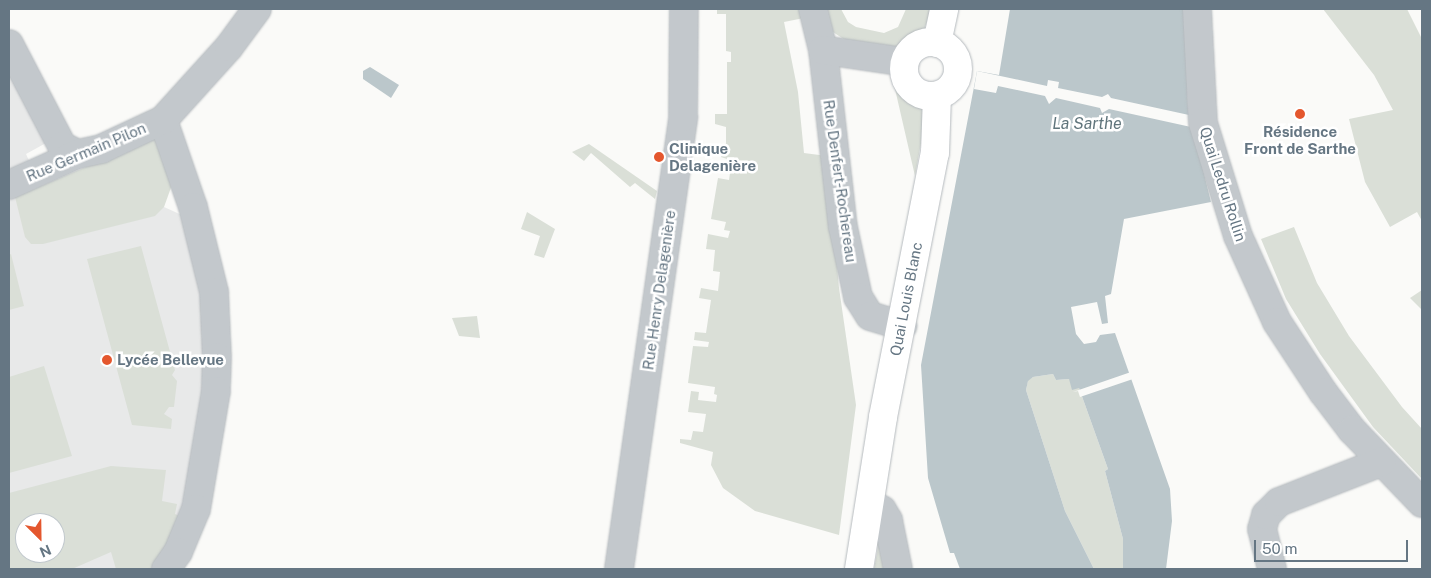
<!DOCTYPE html>
<html>
<head>
<meta charset="utf-8">
<style>
  body { margin:0 }
  #map { position:relative; width:1431px; height:578px; overflow:hidden; background:#fafaf8; font-family:"Public Sans",sans-serif }
  div>[style] { position:absolute }
  .built>* { inset:0; background:#e8e9e9 }
  .green>* { inset:0; background:#dadfd7 }
  .water>* { inset:0; background:#bbc7cb }
  .pier>* { inset:0; background:#fafaf8 }
  .roads { filter:drop-shadow(0 0 1px #b5babe) drop-shadow(0 0 1px #b5babe) }
  .minor>* { height:28px; margin:-14px; padding:0 14px; transform-origin:14px; border-radius:14px; background:#c3c8cc }
  .major>* { height:28px; margin:-14px; padding:0 14px; transform-origin:14px; border-radius:14px; background:#fff }
  .major>.ring { margin:-14px; padding:0; box-sizing:content-box; background:none; border:28px solid #fff; border-radius:50% }
  .dots>* { width:14px; height:14px; translate:-50% -50%; box-sizing:border-box; border:2px solid #fff; border-radius:50% }
  span { translate:-50% -50%; white-space:nowrap; text-align:center; line-height:1.15; -webkit-text-stroke:5px #fff; paint-order:stroke }
  .poi-label { font-size:15px; color:#657683; font-weight:700 }
  .left { translate:0 -50%; text-align:left }
  .street-label { font-size:15px; color:#657683 }
  .water-label { font-size:16px; color:#60757c; font-style:italic }
  .frame { position:absolute; inset:0; border:10px solid #657683; pointer-events:none }
  .north { position:absolute; left:15px; top:513px; width:50px; height:50px; box-sizing:border-box; background:#fff; border:1px solid #c1c8cd; border-radius:50%; rotate:157deg; font-size:14px; font-weight:700; line-height:20px; text-align:center; color:#657683 }
  .north::after { content:''; display:block; margin:auto; width:18px; height:22px; background:#e4572e; clip-path:polygon(50% 0,100% 100%,50% 72%,0 100%) }
  .scale { position:absolute; left:1254px; top:540px; width:154px; height:22px; box-sizing:border-box; border:2px solid #657683; border-top:0; padding-left:6px; font-size:15px; line-height:18px; white-space:nowrap; color:#657683; -webkit-text-stroke:4px #fff; paint-order:stroke }
</style>
</head>
<body>
<div id="map">
  <div class="built">
    <i style="clip-path:polygon(9px 69px,46px 143px,26px 154px,30px 163px,9px 173px)"></i>
    <i style="clip-path:polygon(evenodd,140px 143px,164px 207px,184px 216px,203px 292px,205px 382px,187px 505px,153px 569px,9px 569px,9px 200px,140px 143px,25px 523px,55px 523px,55px 553px,25px 553px,25px 523px)"></i>
  </div>
  <div class="green">
    <i style="clip-path:polygon(717px 9px,802px 9px,804px 18px,784px 22px,798px 92px,804px 153px,827px 156px,839px 288px,856px 405px,839px 535px,755px 511px,723px 488px,711px 465px,713px 452px,680px 443px,680px 439px,691px 440px,693px 431px,703px 432px,706px 414px,688px 412px,691px 391px,699px 392px,698px 400px,716px 402px,717px 395px,714px 394px,715px 387px,688px 383px,693px 346px,708px 347px,709px 342px,694px 340px,695px 332px,706px 333px,711px 300px,699px 298px,701px 288px,718px 291px,719px 282px,720px 272px,713px 271px,715px 250px,706px 249px,708px 234px,728px 238px,730px 231px,724px 230px,726px 222px,711px 219px,718px 178px,729px 180px,730px 173px,719px 171px,721px 162px,727px 162px,727px 159px,721px 157px,726px 143px,726px 127px,715px 124px,715px 114px,727px 114px,727px 62px,731px 62px,731px 52px,726px 51px,726px 14px,717px 14px)"></i>
    <i style="clip-path:polygon(825px 9px,841px 9px,848px 22px,856px 27px,884px 33px,898px 27px,906px 9px,931px 10px,923px 33px,903px 48px,892px 50px,845px 40px,833px 32px)"></i>
    <i style="clip-path:polygon(1323px 9px,1407px 9px,1422px 39px,1422px 221px,1417px 212px,1390px 227px,1365px 182px,1349px 119px,1393px 110px,1374px 75px)"></i>
    <i style="clip-path:polygon(892px 76px,902px 92px,922px 108px,925px 121px,915px 176px)"></i>
    <i style="clip-path:polygon(155px 138px,173px 182px,164px 207px,155px 216px,43px 244px,31px 244px,25px 237px,15px 197px)"></i>
    <i style="clip-path:polygon(589px 144px,657px 191px,655px 199px,635px 183px,630px 187px,591px 153px,584px 161px,572px 152px)"></i>
    <i style="clip-path:polygon(527px 212px,555px 229px,544px 258px,534px 255px,540px 236px,521px 229px)"></i>
    <i style="clip-path:polygon(1294px 227px,1317px 283px,1349px 336px,1402px 407px,1422px 429px,1422px 479px,1373px 427px,1320px 354px,1286px 299px,1261px 239px)"></i>
    <i style="clip-path:polygon(141px 246px,175px 370px,172px 375px,177px 381px,174px 407px,169px 407px,164px 414px,172px 419px,171px 429px,132px 425px,87px 259px)"></i>
    <i style="clip-path:polygon(11px 254px,24px 306px,9px 310px,9px 255px)"></i>
    <i style="clip-path:polygon(1422px 290px,1422px 310px,1410px 298px)"></i>
    <i style="clip-path:polygon(477px 316px,480px 338px,459px 336px,452px 318px)"></i>
    <i style="clip-path:polygon(44px 366px,72px 456px,9px 473px,9px 377px)"></i>
    <i style="clip-path:polygon(1053px 374px,1056px 380px,1069px 379px,1079px 388px,1108px 469px,1105px 471px,1123px 539px,1123px 569px,1094px 569px,1065px 511px,1026px 390px,1028px 380px,1033px 377px)"></i>
    <i style="clip-path:polygon(evenodd,111px 466px,166px 470px,162px 501px,177px 504px,175px 514px,182px 517px,153px 569px,116px 569px,111px 552px,72px 569px,9px 569px,9px 493px,111px 466px,25px 523px,55px 523px,55px 553px,25px 553px,25px 523px)"></i>
    <i style="clip-path:polygon(879px 541px,885px 569px,874px 569px)"></i>
  </div>
  <div class="water">
    <i style="clip-path:polygon(1010px 9px,1184px 9px,1188px 109px,1211px 202px,1124px 219px,1111px 294px,1105px 296px,1108px 323px,1102px 324px,1097px 302px,1071px 307px,1076px 334px,1084px 344px,1096px 342px,1100px 335px,1115px 333px,1170px 489px,1172px 521px,1166px 569px,1123px 569px,1123px 539px,1105px 471px,1108px 469px,1079px 388px,1072px 390px,1069px 379px,1056px 380px,1053px 374px,1033px 377px,1028px 381px,1026px 390px,1065px 511px,1094px 569px,960px 569px,954px 553px,950px 553px,928px 478px,921px 365px,977px 71px,999px 75px)"></i>
    <i style="clip-path:polygon(370px 67px,399px 85px,391px 98px,363px 79px,363px 71px)"></i>
  </div>
  <div class="pier">
    <i style="clip-path:polygon(977px 71px,1047px 86px,1048px 80px,1059px 82px,1058px 88px,1102px 97px,1108px 94px,1111px 98px,1189px 115px,1191px 127px,1109px 109px,1102px 113px,1100px 108px,1056px 98px,1049px 104px,1045px 96px,998px 86px,996px 93px,974px 89px)"></i>
    <i style="clip-path:polygon(1131px 372px,1133px 379px,1080px 397px,1078px 391px,1073px 392px)"></i>
  </div>
  <div class="roads">
    <div class="minor">
      <i style="left:813px;top:9px;width:42px;rotate:76.3deg"></i>
      <i style="left:823px;top:50px;width:178px;rotate:83.6deg"></i>
      <i style="left:843px;top:227px;width:72px;rotate:77.9deg"></i>
      <i style="left:858px;top:297px;width:22px;rotate:58deg"></i>
      <i style="left:870px;top:316px;width:34px;rotate:17deg"></i>
      <i style="left:1197px;top:9px;width:114px;rotate:87deg"></i>
      <i style="left:1203px;top:123px;width:118px;rotate:72.8deg"></i>
      <i style="left:1238px;top:236px;width:94px;rotate:65.6deg"></i>
      <i style="left:1277px;top:322px;width:84px;rotate:56.7deg"></i>
      <i style="left:1323px;top:392px;width:48px;rotate:52.7deg"></i>
      <i style="left:1352px;top:430px;width:101px;rotate:46.2deg"></i>
      <i style="left:9px;top:44px;width:115px;rotate:62.5deg"></i>
      <i style="left:62px;top:146px;width:18px;rotate:27deg"></i>
      <i style="left:823px;top:50px;width:83px;rotate:8.3deg"></i>
      <i style="left:163px;top:120px;width:92px;rotate:71deg"></i>
      <i style="left:193px;top:207px;width:88px;rotate:76.1deg"></i>
      <i style="left:214px;top:292px;width:65px;rotate:87.4deg"></i>
      <i style="left:217px;top:357px;width:34px;rotate:92deg"></i>
      <i style="left:216px;top:391px;width:120px;rotate:99.6deg"></i>
      <i style="left:196px;top:509px;width:47px;rotate:112.7deg"></i>
      <i style="left:178px;top:552px;width:21px;rotate:125deg"></i>
      <i style="left:9px;top:185px;width:76px;rotate:-24.2deg"></i>
      <i style="left:78px;top:154px;width:24px;rotate:-12deg"></i>
      <i style="left:101px;top:149px;width:68px;rotate:-25.1deg"></i>
      <i style="left:163px;top:120px;width:98px;rotate:-47.9deg"></i>
      <i style="left:229px;top:47px;width:47px;rotate:-53.6deg"></i>
      <i style="left:870px;top:503px;width:14px;rotate:30deg"></i>
      <i style="left:882px;top:510px;width:12px;rotate:59deg"></i>
      <i style="left:888px;top:520px;width:50px;rotate:78.5deg"></i>
      <i style="left:619px;top:569px;width:457px;rotate:-81.9deg"></i>
      <i style="left:683px;top:117px;width:108px;rotate:-89.5deg"></i>
      <i style="left:1272px;top:569px;width:41px;rotate:-104deg"></i>
      <i style="left:1262px;top:529px;width:15px;rotate:-74deg"></i>
      <i style="left:1266px;top:515px;width:18px;rotate:-45deg"></i>
      <i style="left:1279px;top:502px;width:110px;rotate:-21.4deg"></i>
    </div>
    <div class="major">
      <i class="ring" style="left:904px;top:42px;width:26px;height:26px"></i>
      <i style="left:937px;top:43px;width:35px;rotate:-78deg"></i>
      <i style="left:859px;top:569px;width:154px;rotate:-81deg"></i>
      <i style="left:883px;top:417px;width:269px;rotate:-78.9deg"></i>
      <i style="left:935px;top:153px;width:57px;rotate:-88deg"></i>
    </div>
  </div>
  <div class="dots">
    <i style="left:1300px;top:114px;background:#e4572e"></i>
    <i style="left:659px;top:157px;background:#e4572e"></i>
    <i style="left:107px;top:360px;background:#e4572e"></i>
  </div>
  <div class="poi-label">
    <span style="left:1300px;top:140px">Résidence<br>Front de Sarthe</span>
    <span class="left" style="left:669px;top:157px">Clinique<br>Delagenière</span>
    <span class="left" style="left:117px;top:360px">Lycée Bellevue</span>
  </div>
  <div class="street-label">
    <span style="left:86px;top:152px;rotate:-23deg">Rue Germain Pilon</span>
    <span style="left:840px;top:181px;rotate:82deg">Rue Denfert-Rochereau</span>
    <span style="left:1223px;top:184px;rotate:72deg">Quai Ledru Rollin</span>
    <span style="left:659px;top:290px;rotate:-82deg">Rue Henry Delagenière</span>
    <span style="left:906px;top:299px;rotate:-79deg">Quai Louis Blanc</span>
  </div>
  <div class="water-label">
    <span style="left:1087px;top:124px">La Sarthe</span>
  </div>
  <div class="frame"></div>
  <div class="north">N</div>
  <div class="scale">50 m</div>
</div>
</body>
</html>
